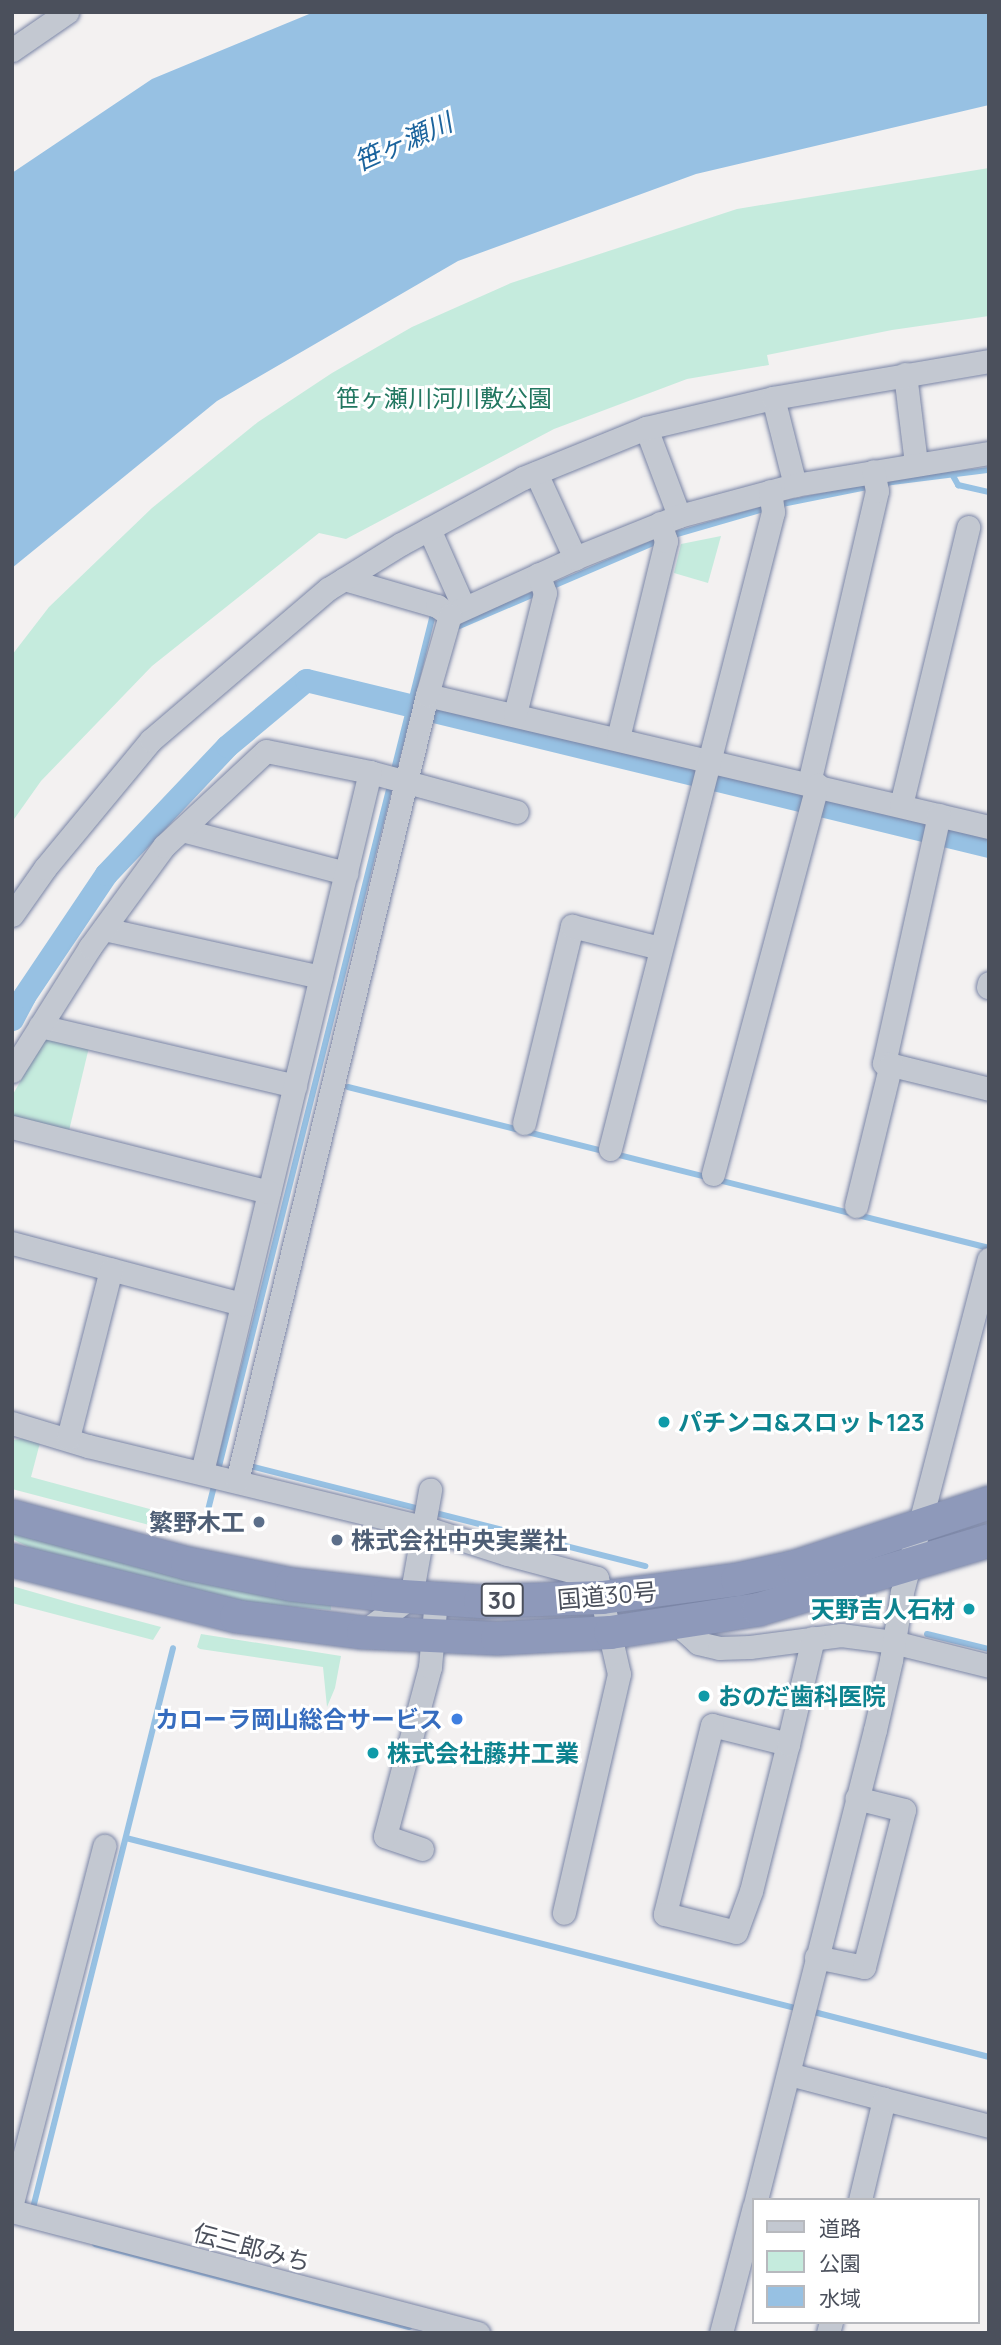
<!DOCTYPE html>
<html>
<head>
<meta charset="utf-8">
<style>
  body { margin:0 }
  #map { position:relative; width:1001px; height:2345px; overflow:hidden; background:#f3f1f1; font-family:Manrope,"Noto Sans JP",sans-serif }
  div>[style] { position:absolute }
  .green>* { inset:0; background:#c5ebdd }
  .water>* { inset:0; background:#97c1e3 }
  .stream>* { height:6px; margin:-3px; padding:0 3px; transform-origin:3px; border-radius:3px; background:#97c1e3 }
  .canal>* { height:23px; margin:-11.5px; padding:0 11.5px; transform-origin:11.5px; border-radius:11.5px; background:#97c1e3 }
  .roads { filter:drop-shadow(0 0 2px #7984a5) drop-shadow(0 0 2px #7984a5) }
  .minor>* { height:23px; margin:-11.5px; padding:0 11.5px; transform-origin:11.5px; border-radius:11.5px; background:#c3c8d1 }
  .highway>* { height:33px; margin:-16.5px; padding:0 16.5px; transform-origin:16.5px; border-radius:16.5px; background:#8e99ba }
  .dots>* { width:19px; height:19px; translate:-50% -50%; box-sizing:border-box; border:4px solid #fff; border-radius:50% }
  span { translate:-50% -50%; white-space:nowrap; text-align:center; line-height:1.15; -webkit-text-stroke:6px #fff; paint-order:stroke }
  .shield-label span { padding:2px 5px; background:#fff; border:2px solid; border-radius:5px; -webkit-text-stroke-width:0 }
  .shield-label { font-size:23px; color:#4b505c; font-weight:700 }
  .park-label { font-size:24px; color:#227760 }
  .culture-label { font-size:24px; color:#0d838f; font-weight:700 }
  .left { translate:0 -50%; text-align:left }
  .right { translate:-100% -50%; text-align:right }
  .service-label { font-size:24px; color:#4e5e75; font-weight:700 }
  .street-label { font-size:24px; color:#4b505c }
  .shop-label { font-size:24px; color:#366cbe; font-weight:700 }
  .water-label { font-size:26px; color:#1c649d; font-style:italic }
  .frame { position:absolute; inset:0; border:14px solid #4b505c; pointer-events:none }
  .legend { position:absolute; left:752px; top:2198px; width:228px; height:126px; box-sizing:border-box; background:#fff; border:2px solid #b7b9be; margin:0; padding:9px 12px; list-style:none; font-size:21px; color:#4b505c }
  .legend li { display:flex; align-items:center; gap:14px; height:35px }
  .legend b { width:35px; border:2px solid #b7b9be }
</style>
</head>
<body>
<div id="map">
  <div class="green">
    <i style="clip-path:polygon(989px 168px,989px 316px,892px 330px,767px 355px,769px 365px,687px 379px,554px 429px,346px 539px,319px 533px,152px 666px,41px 781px,12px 822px,12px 655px,49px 607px,152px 508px,258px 422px,332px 373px,412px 327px,511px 283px,737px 209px)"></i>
    <i style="clip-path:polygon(721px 536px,708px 583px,674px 573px,681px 544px)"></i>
    <i style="clip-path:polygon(46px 1036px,90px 1043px,68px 1135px,12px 1121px,12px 1096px)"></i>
    <i style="clip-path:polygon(35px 1437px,41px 1439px,31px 1477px,183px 1518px,181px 1529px,176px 1532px,12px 1489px,12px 1440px)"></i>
    <i style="clip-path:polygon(12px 1530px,331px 1605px,331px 1610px,247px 1603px,37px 1551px,12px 1539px)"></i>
    <i style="clip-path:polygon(12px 1586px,75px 1604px,161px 1627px,153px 1640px,12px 1603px)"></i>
    <i style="clip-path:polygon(201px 1634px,341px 1656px,335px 1688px,327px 1707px,323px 1667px,200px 1649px,197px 1647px)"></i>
  </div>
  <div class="water">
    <i style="clip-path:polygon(314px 12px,989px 12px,989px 105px,696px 174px,458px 261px,217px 401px,12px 568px,12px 173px,152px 79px)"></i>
  </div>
  <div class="stream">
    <i style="left:952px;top:474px;width:13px;rotate:61deg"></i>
    <i style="left:958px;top:485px;width:32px;rotate:13deg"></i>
    <i style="left:777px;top:505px;width:117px;rotate:-11.3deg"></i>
    <i style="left:892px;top:482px;width:98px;rotate:-7.1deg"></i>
    <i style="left:670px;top:536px;width:101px;rotate:-16.1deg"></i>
    <i style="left:457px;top:627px;width:221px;rotate:-23.2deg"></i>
    <i style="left:348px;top:1087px;width:661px;rotate:14.1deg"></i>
    <i style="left:246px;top:1465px;width:412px;rotate:14.2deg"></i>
    <i style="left:204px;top:1526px;width:936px;rotate:-75.9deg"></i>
    <i style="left:927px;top:1634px;width:64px;rotate:13.6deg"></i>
    <i style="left:126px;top:1838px;width:694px;rotate:14.26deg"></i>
    <i style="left:810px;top:2011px;width:185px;rotate:14.4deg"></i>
    <i style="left:33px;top:2208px;width:577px;rotate:-75.96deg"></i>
    <i style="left:95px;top:2244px;width:325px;rotate:14.8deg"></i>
  </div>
  <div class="canal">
    <i style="left:12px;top:1019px;width:26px;rotate:-62deg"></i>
    <i style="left:24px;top:996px;width:147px;rotate:-56.1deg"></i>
    <i style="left:106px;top:874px;width:176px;rotate:-46.6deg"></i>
    <i style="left:227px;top:746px;width:103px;rotate:-39.9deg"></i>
    <i style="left:306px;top:680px;width:703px;rotate:13.66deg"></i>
  </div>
  <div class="roads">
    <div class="minor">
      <i style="left:12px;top:50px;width:67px;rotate:-34.6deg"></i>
      <i style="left:905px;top:374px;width:91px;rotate:83deg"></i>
      <i style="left:773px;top:398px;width:90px;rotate:75.8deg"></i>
      <i style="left:646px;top:428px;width:94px;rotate:69.4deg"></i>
      <i style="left:536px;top:473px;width:94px;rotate:65.4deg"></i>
      <i style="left:429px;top:529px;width:86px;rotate:66.1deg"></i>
      <i style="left:344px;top:579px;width:97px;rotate:16.2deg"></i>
      <i style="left:437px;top:606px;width:16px;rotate:35deg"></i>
      <i style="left:450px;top:615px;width:137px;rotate:-24.5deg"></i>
      <i style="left:575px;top:558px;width:112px;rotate:-22deg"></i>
      <i style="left:679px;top:516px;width:120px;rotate:-15deg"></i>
      <i style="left:795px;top:485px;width:197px;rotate:-9.4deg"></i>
      <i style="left:427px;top:695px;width:577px;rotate:13.22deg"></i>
      <i style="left:515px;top:714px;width:125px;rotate:-76.1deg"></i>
      <i style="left:545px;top:593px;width:20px;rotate:-110deg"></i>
      <i style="left:618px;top:738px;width:203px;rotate:-76.3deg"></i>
      <i style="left:666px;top:541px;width:19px;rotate:-108deg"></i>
      <i style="left:370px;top:772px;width:152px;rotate:15.2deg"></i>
      <i style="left:809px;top:783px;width:300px;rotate:-76.9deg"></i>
      <i style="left:877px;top:491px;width:20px;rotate:-101deg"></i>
      <i style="left:901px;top:805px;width:286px;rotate:-76.4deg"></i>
      <i style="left:939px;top:815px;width:254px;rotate:102.5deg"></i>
      <i style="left:884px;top:1063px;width:108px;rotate:13.9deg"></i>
      <i style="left:182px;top:830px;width:170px;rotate:14.7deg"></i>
      <i style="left:12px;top:915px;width:57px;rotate:-54.9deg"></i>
      <i style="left:45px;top:868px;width:166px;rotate:-50.4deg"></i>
      <i style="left:151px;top:740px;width:233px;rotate:-40.5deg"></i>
      <i style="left:328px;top:589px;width:86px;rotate:-31.7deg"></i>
      <i style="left:401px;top:544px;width:139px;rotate:-28.4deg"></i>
      <i style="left:523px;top:478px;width:133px;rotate:-22.1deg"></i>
      <i style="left:646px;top:428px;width:130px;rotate:-13.3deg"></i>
      <i style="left:773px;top:398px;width:219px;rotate:-9.7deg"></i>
      <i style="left:104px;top:929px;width:222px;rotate:12.5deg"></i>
      <i style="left:988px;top:987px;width:4px;rotate:-76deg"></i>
      <i style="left:40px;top:1026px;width:262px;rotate:13.2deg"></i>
      <i style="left:12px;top:1071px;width:146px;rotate:-57.8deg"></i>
      <i style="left:90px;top:947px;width:125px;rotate:-53.8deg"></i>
      <i style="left:164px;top:846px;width:139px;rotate:-43deg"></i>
      <i style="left:266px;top:751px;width:106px;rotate:11.4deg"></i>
      <i style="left:370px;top:772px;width:720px;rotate:103.5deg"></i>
      <i style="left:524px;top:1123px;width:203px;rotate:-76.3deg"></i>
      <i style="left:572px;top:926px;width:91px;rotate:14deg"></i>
      <i style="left:12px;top:1127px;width:265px;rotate:14.2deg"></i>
      <i style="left:610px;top:1149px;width:658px;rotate:-75.65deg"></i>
      <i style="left:773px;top:512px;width:21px;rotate:-98deg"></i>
      <i style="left:713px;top:1174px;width:403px;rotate:-75deg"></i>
      <i style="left:856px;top:1206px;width:146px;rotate:-76.2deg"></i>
      <i style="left:12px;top:1243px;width:238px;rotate:14.9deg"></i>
      <i style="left:12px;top:1423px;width:79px;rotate:16.8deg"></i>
      <i style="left:88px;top:1446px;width:345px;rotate:13.6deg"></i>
      <i style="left:423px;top:1527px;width:88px;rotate:17.8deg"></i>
      <i style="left:507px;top:1554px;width:93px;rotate:14.9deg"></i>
      <i style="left:597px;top:1578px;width:98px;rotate:77.1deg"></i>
      <i style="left:619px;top:1674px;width:245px;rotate:103deg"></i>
      <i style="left:68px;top:1438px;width:174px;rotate:-75.7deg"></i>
      <i style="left:237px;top:1481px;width:809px;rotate:-76.41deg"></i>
      <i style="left:427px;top:695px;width:83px;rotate:-74deg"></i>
      <i style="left:676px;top:1623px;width:30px;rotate:42deg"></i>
      <i style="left:698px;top:1643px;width:22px;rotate:13deg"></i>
      <i style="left:719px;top:1648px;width:31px;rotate:-2deg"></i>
      <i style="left:750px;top:1647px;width:92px;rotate:-7.5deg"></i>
      <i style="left:841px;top:1635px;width:52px;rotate:7.7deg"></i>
      <i style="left:893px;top:1642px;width:99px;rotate:14deg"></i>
      <i style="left:363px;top:1632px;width:59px;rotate:-36.1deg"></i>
      <i style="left:411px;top:1597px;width:109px;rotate:-79.9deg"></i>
      <i style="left:788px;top:1744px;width:78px;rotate:-166deg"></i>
      <i style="left:712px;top:1725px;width:195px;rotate:104deg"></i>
      <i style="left:665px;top:1914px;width:73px;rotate:14.2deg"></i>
      <i style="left:736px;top:1932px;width:44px;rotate:-69.9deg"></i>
      <i style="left:751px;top:1891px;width:152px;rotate:-75.9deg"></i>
      <i style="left:788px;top:1744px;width:109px;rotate:-76.7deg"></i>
      <i style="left:422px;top:1849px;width:39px;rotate:-161deg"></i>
      <i style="left:385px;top:1836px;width:175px;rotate:-75.1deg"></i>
      <i style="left:430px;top:1667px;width:68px;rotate:-85deg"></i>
      <i style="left:816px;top:1957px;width:49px;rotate:11.8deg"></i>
      <i style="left:864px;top:1967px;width:162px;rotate:-75.7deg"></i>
      <i style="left:904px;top:1810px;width:49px;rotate:-166deg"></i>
      <i style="left:789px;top:2074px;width:98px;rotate:14.7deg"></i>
      <i style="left:756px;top:2200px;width:485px;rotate:-75.8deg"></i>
      <i style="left:875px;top:1730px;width:72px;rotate:-77.1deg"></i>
      <i style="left:891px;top:1660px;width:69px;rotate:-80.8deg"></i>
      <i style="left:902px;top:1592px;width:344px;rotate:-75.4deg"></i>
      <i style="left:860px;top:2200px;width:104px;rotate:-76.6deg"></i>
      <i style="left:884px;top:2099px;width:108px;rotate:14.4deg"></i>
      <i style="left:12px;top:2203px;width:369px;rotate:-75.5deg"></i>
      <i style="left:12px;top:2211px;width:482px;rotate:14.7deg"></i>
      <i style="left:721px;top:2333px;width:131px;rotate:-75.4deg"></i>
      <i style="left:828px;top:2333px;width:11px;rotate:-75deg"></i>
    </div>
    <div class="highway">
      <i style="left:12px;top:1516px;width:181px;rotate:15deg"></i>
      <i style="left:187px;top:1563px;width:106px;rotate:11.4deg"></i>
      <i style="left:291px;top:1584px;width:97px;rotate:6.5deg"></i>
      <i style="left:387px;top:1595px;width:93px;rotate:3.7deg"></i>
      <i style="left:480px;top:1601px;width:122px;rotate:-1.9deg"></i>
      <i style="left:602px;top:1597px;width:136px;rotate:-7.6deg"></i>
      <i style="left:737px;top:1579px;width:60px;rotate:-12.4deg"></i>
      <i style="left:796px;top:1566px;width:203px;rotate:-18.3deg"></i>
      <i style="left:12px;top:1560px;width:231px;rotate:14deg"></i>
      <i style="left:236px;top:1616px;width:128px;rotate:7.2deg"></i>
      <i style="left:363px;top:1632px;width:134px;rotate:2.6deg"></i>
      <i style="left:497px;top:1638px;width:113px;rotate:-3deg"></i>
      <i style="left:610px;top:1632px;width:150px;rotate:-8.8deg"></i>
      <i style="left:758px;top:1609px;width:241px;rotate:-16.6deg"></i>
    </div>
  </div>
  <div class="dots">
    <i style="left:664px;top:1422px;background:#0f9aa8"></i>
    <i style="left:259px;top:1522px;background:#5c6f8a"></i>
    <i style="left:337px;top:1540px;background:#5c6f8a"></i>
    <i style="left:969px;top:1609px;background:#0f9aa8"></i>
    <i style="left:704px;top:1696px;background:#0f9aa8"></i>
    <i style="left:457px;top:1719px;background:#3f7fe0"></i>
    <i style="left:373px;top:1753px;background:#0f9aa8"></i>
  </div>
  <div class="shield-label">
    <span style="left:502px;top:1600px">30</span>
  </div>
  <div class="park-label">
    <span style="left:444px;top:398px">笹ヶ瀬川河川敷公園</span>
  </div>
  <div class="culture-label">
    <span class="left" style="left:678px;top:1422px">パチンコ&amp;スロット123</span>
    <span class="right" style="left:955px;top:1609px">天野吉人石材</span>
    <span class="left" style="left:718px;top:1696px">おのだ歯科医院</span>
    <span class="left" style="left:387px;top:1753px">株式会社藤井工業</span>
  </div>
  <div class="service-label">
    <span class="right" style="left:245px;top:1522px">繁野木工</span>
    <span class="left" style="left:351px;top:1540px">株式会社中央実業社</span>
  </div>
  <div class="street-label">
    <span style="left:607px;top:1595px;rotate:-5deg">国道30号</span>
    <span style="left:252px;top:2247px;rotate:15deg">伝三郎みち</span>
  </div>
  <div class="shop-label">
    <span class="right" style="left:443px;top:1719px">カローラ岡山総合サービス</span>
  </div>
  <div class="water-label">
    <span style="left:403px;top:142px;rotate:-24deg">笹ヶ瀬川</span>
  </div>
  <div class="frame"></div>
  <ul class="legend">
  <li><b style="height:9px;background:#c3c8d1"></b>道路</li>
  <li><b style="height:19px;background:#c5ebdd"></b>公園</li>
  <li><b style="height:19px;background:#97c1e3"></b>水域</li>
  </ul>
</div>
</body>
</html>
